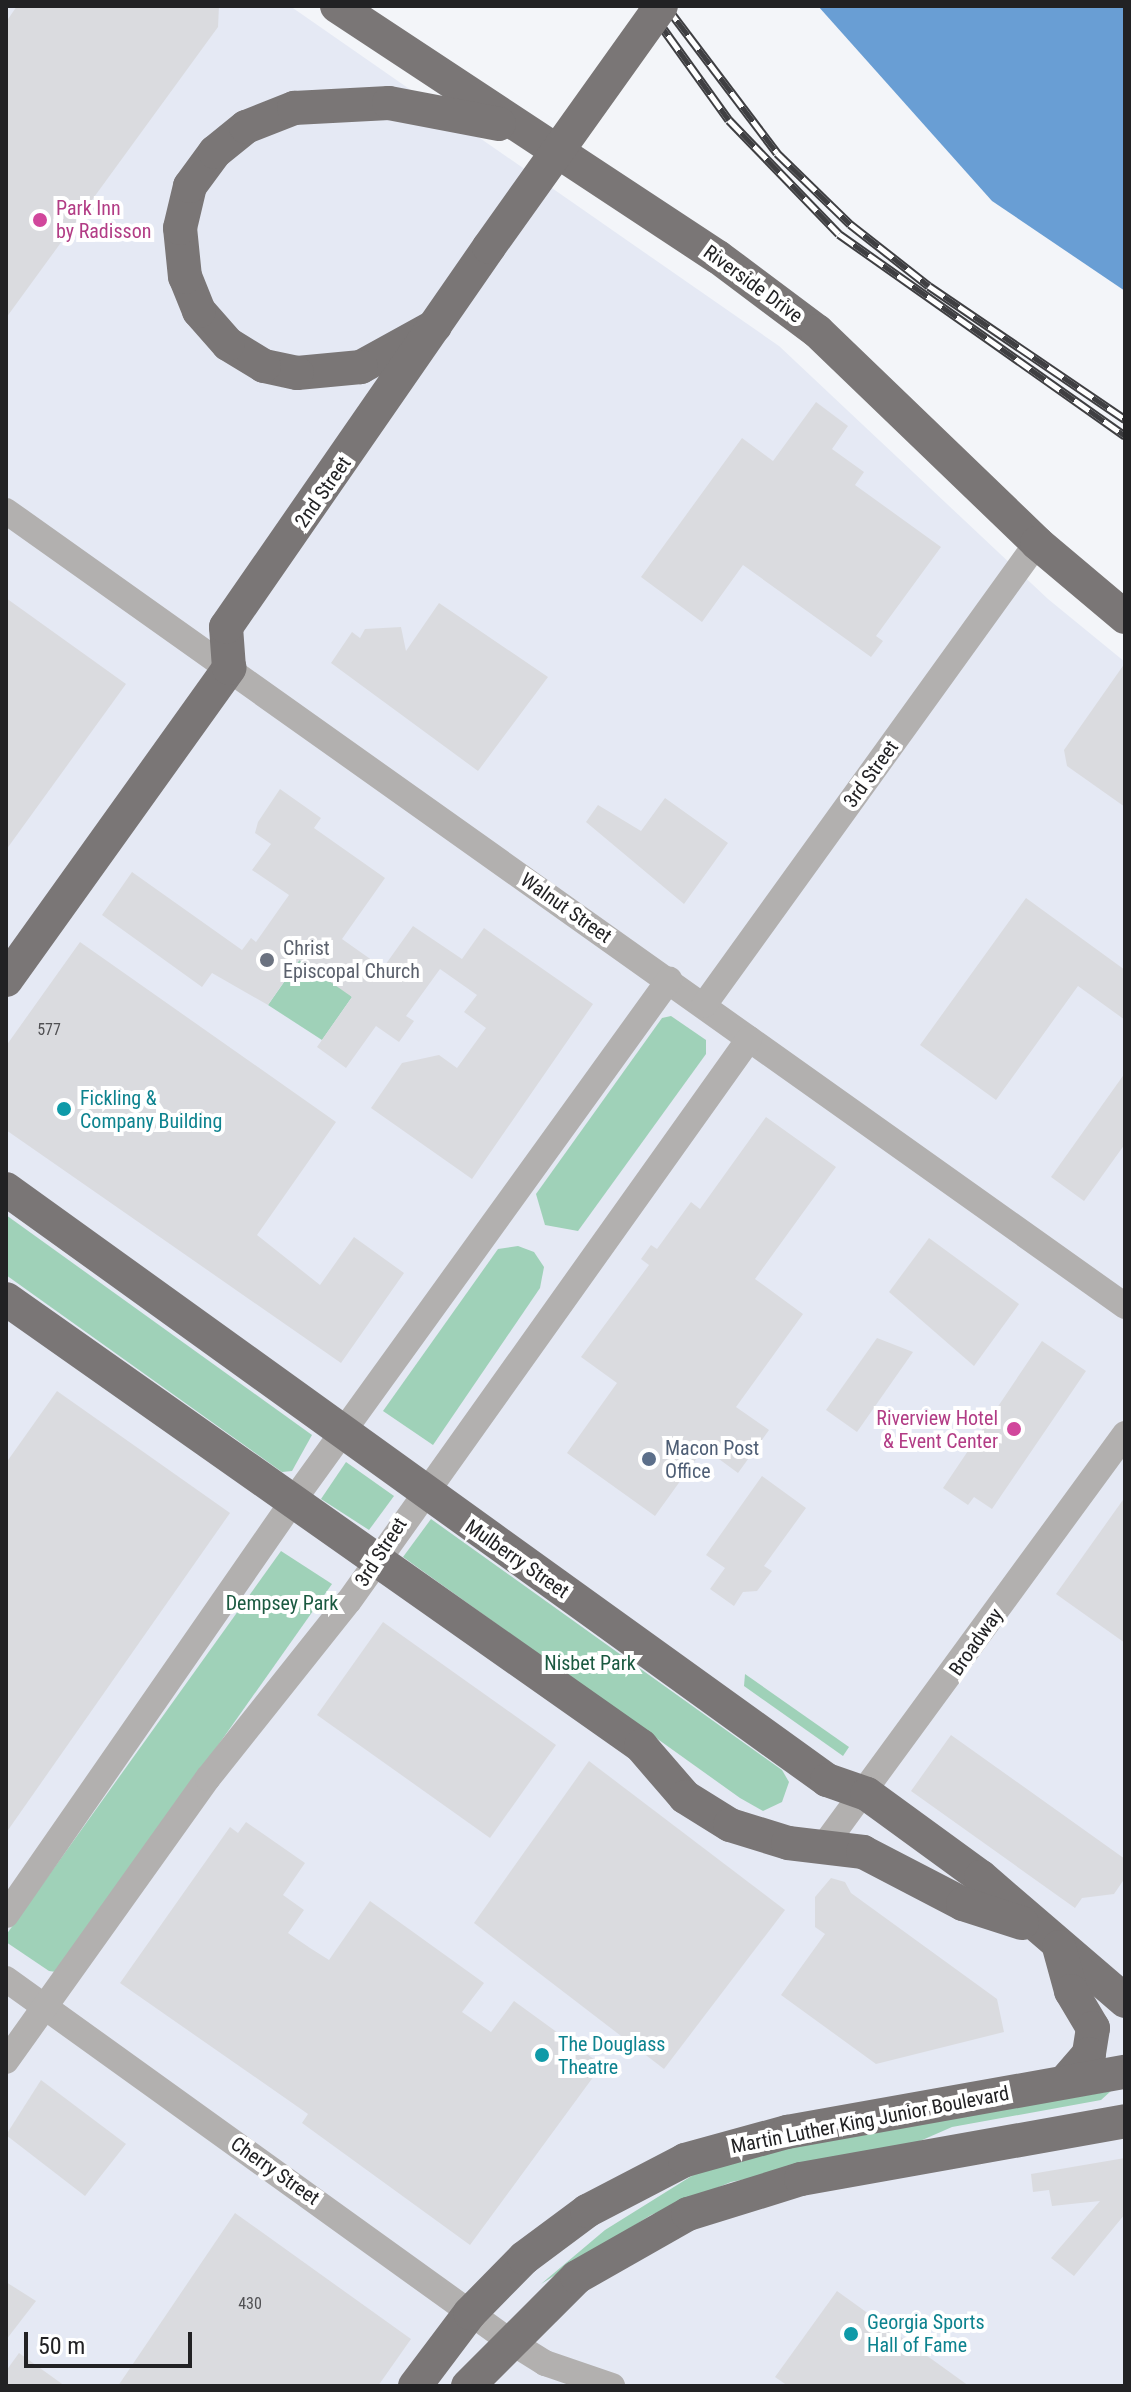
<!DOCTYPE html>
<html>
<head>
<meta charset="utf-8">
<style>
  body { margin:0 }
  #map { position:relative; width:1131px; height:2392px; overflow:hidden; background:#f3f5f9; font-family:"Roboto Condensed",sans-serif }
  div>[style] { position:absolute }
  .built>* { inset:0; background:#e5e9f4 }
  .green>* { inset:0; background:#9fd1b8 }
  .water>* { inset:0; background:#699ed4 }
  .building>* { inset:0; background:#dadbdf }
  .minor>* { height:26px; margin:-13px; padding:0 13px; transform-origin:13px; border-radius:13px; background:#b2b0af }
  .major>* { height:34px; margin:-17px; padding:0 17px; transform-origin:17px; border-radius:17px; background:#7a7676 }
  .rail>* { height:9px; margin-top:-4.5px; transform-origin:0; background:repeating-linear-gradient(90deg,#fff 0 18px,#3f3f42 0 36px); box-sizing:border-box; border-block:2px solid #3f3f42 }
  .major-bridge>* { height:34px; margin:-17px; padding:0 17px; transform-origin:17px; border-radius:17px; background:#7a7676 }
  .dots>* { width:22px; height:22px; translate:-50% -50%; box-sizing:border-box; border:4px solid #fff; border-radius:50% }
  span { translate:-50% -50%; white-space:nowrap; text-align:center; line-height:1.15; -webkit-text-stroke:8px #fff; paint-order:stroke }
  .number-label { font-size:16px; color:#505053 }
  .number-label span { -webkit-text-stroke-width:0 }
  .hotel-label { font-size:20px; color:#b23c85 }
  .left { translate:0 -50%; text-align:left }
  .right { translate:-100% -50%; text-align:right }
  .street-label { font-size:20px; color:#222224 }
  .worship-label { font-size:20px; color:#5b616d }
  .culture-label { font-size:20px; color:#0d838f }
  .service-label { font-size:20px; color:#4e5e75 }
  .park-label { font-size:20px; color:#1a5940 }
  .frame { position:absolute; inset:0; border:8px solid #222224; pointer-events:none }
  .scale { position:absolute; left:24px; top:2332px; width:168px; height:36px; box-sizing:border-box; border:4px solid #222224; border-top:0; padding-left:10px; font-size:24px; line-height:28px; white-space:nowrap; color:#222224; -webkit-text-stroke:6px #fff; paint-order:stroke }
</style>
</head>
<body>
<div id="map">
  <div class="built">
    <i style="clip-path:polygon(6px 6px,290px 6px,779px 346px,1048px 599px,1125px 662px,1125px 2386px,6px 2386px)"></i>
  </div>
  <div class="green">
    <i style="clip-path:polygon(305px 952px,352px 997px,322px 1040px,268px 1005px)"></i>
    <i style="clip-path:polygon(671px 1016px,706px 1040px,706px 1054px,578px 1231px,545px 1225px,536px 1194px,662px 1018px)"></i>
    <i style="clip-path:polygon(6px 1215px,312px 1435px,292px 1471px,282px 1472px,6px 1275px)"></i>
    <i style="clip-path:polygon(518px 1246px,534px 1252px,544px 1267px,540px 1288px,433px 1445px,383px 1411px,498px 1249px)"></i>
    <i style="clip-path:polygon(346px 1462px,394px 1496px,369px 1530px,321px 1499px)"></i>
    <i style="clip-path:polygon(431px 1519px,782px 1770px,789px 1782px,782px 1802px,763px 1811px,740px 1798px,403px 1557px)"></i>
    <i style="clip-path:polygon(281px 1551px,332px 1584px,106px 1904px,56px 1972px,49px 1971px,6px 1942px,6px 1935px)"></i>
    <i style="clip-path:polygon(745px 1674px,849px 1747px,843px 1756px,744px 1686px)"></i>
    <i style="clip-path:polygon(1111px 2091px,1101px 2100px,952px 2127px,904px 2148px,731px 2182px,651px 2215px,541px 2284px,605px 2230px,706px 2167px,737px 2156px)"></i>
  </div>
  <div class="water">
    <i style="clip-path:polygon(818px 6px,1125px 6px,1125px 291px,992px 201px)"></i>
  </div>
  <div class="building">
    <i style="clip-path:polygon(17px 6px,219px 6px,218px 27px,6px 318px,6px 22px)"></i>
    <i style="clip-path:polygon(816px 402px,848px 426px,832px 449px,864px 472px,855px 485px,941px 547px,876px 636px,883px 641px,871px 657px,743px 565px,702px 622px,641px 577px,742px 438px,773px 461px)"></i>
    <i style="clip-path:polygon(6px 598px,126px 684px,6px 850px)"></i>
    <i style="clip-path:polygon(439px 603px,548px 677px,478px 771px,331px 663px,352px 632px,360px 638px,365px 629px,401px 627px,406px 651px)"></i>
    <i style="clip-path:polygon(1125px 663px,1125px 807px,1067px 766px,1064px 750px)"></i>
    <i style="clip-path:polygon(280px 789px,321px 818px,314px 828px,385px 878px,342px 939px,383px 968px,413px 926px,462px 959px,484px 928px,593px 1004px,472px 1179px,371px 1108px,402px 1063px,439px 1055px,457px 1068px,486px 1028px,464px 1012px,477px 995px,440px 969px,406px 1016px,414px 1021px,399px 1042px,376px 1026px,346px 1068px,317px 1047px,352px 997px,299px 960px,268px 1005px,212px 973px,202px 987px,102px 915px,132px 872px,242px 950px,251px 938px,256px 942px,289px 895px,252px 870px,271px 844px,255px 833px,258px 822px)"></i>
    <i style="clip-path:polygon(665px 798px,728px 843px,684px 904px,586px 822px,598px 805px,641px 831px)"></i>
    <i style="clip-path:polygon(1026px 898px,1125px 970px,1125px 1020px,1078px 986px,996px 1100px,920px 1045px)"></i>
    <i style="clip-path:polygon(80px 942px,336px 1122px,257px 1235px,320px 1285px,354px 1237px,404px 1273px,341px 1363px,6px 1130px,6px 1046px)"></i>
    <i style="clip-path:polygon(1125px 1073px,1125px 1144px,1084px 1201px,1051px 1177px)"></i>
    <i style="clip-path:polygon(766px 1117px,836px 1167px,755px 1279px,803px 1314px,736px 1407px,769px 1430px,738px 1473px,704px 1448px,655px 1516px,567px 1453px,617px 1383px,581px 1357px,649px 1265px,641px 1259px,651px 1245px,657px 1249px,691px 1202px,700px 1209px)"></i>
    <i style="clip-path:polygon(929px 1238px,1019px 1304px,974px 1366px,889px 1292px)"></i>
    <i style="clip-path:polygon(877px 1338px,913px 1352px,857px 1432px,826px 1410px)"></i>
    <i style="clip-path:polygon(1042px 1341px,1086px 1371px,992px 1509px,974px 1497px,968px 1505px,943px 1488px)"></i>
    <i style="clip-path:polygon(57px 1391px,230px 1513px,6px 1833px,6px 1463px)"></i>
    <i style="clip-path:polygon(762px 1476px,806px 1508px,764px 1566px,772px 1571px,757px 1591px,743px 1592px,734px 1606px,710px 1589px,725px 1568px,706px 1555px)"></i>
    <i style="clip-path:polygon(1125px 1497px,1125px 1643px,1056px 1594px)"></i>
    <i style="clip-path:polygon(383px 1622px,556px 1745px,490px 1838px,317px 1715px)"></i>
    <i style="clip-path:polygon(951px 1735px,1125px 1859px,1125px 1878px,1114px 1894px,1082px 1898px,1075px 1908px,911px 1791px)"></i>
    <i style="clip-path:polygon(589px 1761px,785px 1910px,664px 2069px,474px 1923px)"></i>
    <i style="clip-path:polygon(246px 1822px,305px 1863px,283px 1895px,304px 1910px,288px 1933px,310px 1948px,329px 1960px,370px 1901px,484px 1983px,462px 2012px,491px 2032px,514px 2001px,602px 2065px,470px 2245px,302px 2123px,308px 2114px,120px 1983px,230px 1827px,238px 1833px)"></i>
    <i style="clip-path:polygon(831px 1878px,845px 1882px,851px 1893px,997px 1999px,1004px 2032px,876px 2064px,781px 1995px,825px 1934px,815px 1927px,815px 1897px)"></i>
    <i style="clip-path:polygon(41px 2080px,126px 2144px,85px 2196px,6px 2135px)"></i>
    <i style="clip-path:polygon(1125px 2158px,1125px 2214px,1074px 2276px,1051px 2258px,1100px 2201px,1052px 2206px,1049px 2190px,1033px 2192px,1031px 2174px)"></i>
    <i style="clip-path:polygon(235px 2213px,411px 2339px,378px 2386px,118px 2386px)"></i>
    <i style="clip-path:polygon(6px 2282px,36px 2301px,6px 2340px)"></i>
    <i style="clip-path:polygon(837px 2291px,969px 2386px,788px 2386px,775px 2377px)"></i>
    <i style="clip-path:polygon(19px 2353px,65px 2386px,6px 2386px,6px 2371px)"></i>
  </div>
  <div class="minor">
    <i style="left:6px;top:511px;width:1373px;rotate:35.39deg"></i>
    <i style="left:704px;top:1005px;width:570px;rotate:-54.22deg"></i>
    <i style="left:823px;top:1847px;width:512px;rotate:-53.82deg"></i>
    <i style="left:6px;top:1915px;width:504px;rotate:-55.27deg"></i>
    <i style="left:293px;top:1501px;width:643px;rotate:-54.18deg"></i>
    <i style="left:6px;top:1979px;width:618px;rotate:35.72deg"></i>
    <i style="left:508px;top:2340px;width:44px;rotate:31.9deg"></i>
    <i style="left:545px;top:2363px;width:71px;rotate:18.9deg"></i>
    <i style="left:6px;top:2061px;width:348px;rotate:-54.5deg"></i>
    <i style="left:208px;top:1778px;width:226px;rotate:-51.5deg"></i>
    <i style="left:349px;top:1601px;width:690px;rotate:-54.56deg"></i>
  </div>
  <div class="major">
    <i style="left:337px;top:6px;width:456px;rotate:33.4deg"></i>
    <i style="left:718px;top:257px;width:124px;rotate:36.8deg"></i>
    <i style="left:817px;top:331px;width:306px;rotate:43.9deg"></i>
    <i style="left:1037px;top:543px;width:115px;rotate:40.1deg"></i>
    <i style="left:435px;top:326px;width:85px;rotate:151deg"></i>
    <i style="left:361px;top:367px;width:64px;rotate:174.6deg"></i>
    <i style="left:297px;top:373px;width:34px;rotate:-168deg"></i>
    <i style="left:264px;top:366px;width:42px;rotate:-148.6deg"></i>
    <i style="left:228px;top:344px;width:44px;rotate:-131.3deg"></i>
    <i style="left:199px;top:311px;width:37px;rotate:-112deg"></i>
    <i style="left:185px;top:277px;width:49px;rotate:-95.8deg"></i>
    <i style="left:180px;top:228px;width:43px;rotate:-76.6deg"></i>
    <i style="left:190px;top:186px;width:42px;rotate:-53.7deg"></i>
    <i style="left:215px;top:152px;width:40px;rotate:-39deg"></i>
    <i style="left:246px;top:127px;width:52px;rotate:-21.6deg"></i>
    <i style="left:294px;top:108px;width:95px;rotate:-3deg"></i>
    <i style="left:389px;top:103px;width:112px;rotate:10.8deg"></i>
    <i style="left:6px;top:980px;width:384px;rotate:-54.4deg"></i>
    <i style="left:229px;top:668px;width:41px;rotate:-94.2deg"></i>
    <i style="left:226px;top:627px;width:462px;rotate:-55.3deg"></i>
    <i style="left:6px;top:1189px;width:1012px;rotate:35.75deg"></i>
    <i style="left:827px;top:1780px;width:42px;rotate:19.3deg"></i>
    <i style="left:867px;top:1794px;width:141px;rotate:36.1deg"></i>
    <i style="left:981px;top:1877px;width:190px;rotate:40.7deg"></i>
    <i style="left:6px;top:1299px;width:777px;rotate:35.14deg"></i>
    <i style="left:641px;top:1746px;width:67px;rotate:49.2deg"></i>
    <i style="left:685px;top:1797px;width:53px;rotate:31.9deg"></i>
    <i style="left:730px;top:1825px;width:61px;rotate:17.2deg"></i>
    <i style="left:788px;top:1843px;width:76px;rotate:6.8deg"></i>
    <i style="left:863px;top:1852px;width:113px;rotate:27.5deg"></i>
    <i style="left:963px;top:1904px;width:62px;rotate:17.9deg"></i>
    <i style="left:1059px;top:1947px;width:46px;rotate:74.7deg"></i>
    <i style="left:1071px;top:1991px;width:43px;rotate:59.3deg"></i>
    <i style="left:1093px;top:2028px;width:26px;rotate:99deg"></i>
    <i style="left:1089px;top:2054px;width:37px;rotate:131deg"></i>
    <i style="left:415px;top:2386px;width:91px;rotate:-53deg"></i>
    <i style="left:470px;top:2313px;width:77px;rotate:-45.5deg"></i>
    <i style="left:524px;top:2258px;width:79px;rotate:-36.7deg"></i>
    <i style="left:587px;top:2211px;width:110px;rotate:-27.5deg"></i>
    <i style="left:685px;top:2160px;width:106px;rotate:-15.4deg"></i>
    <i style="left:787px;top:2132px;width:343px;rotate:-10.1deg"></i>
    <i style="left:468px;top:2386px;width:154px;rotate:-45deg"></i>
    <i style="left:577px;top:2277px;width:128px;rotate:-29.6deg"></i>
    <i style="left:688px;top:2214px;width:118px;rotate:-17.2deg"></i>
    <i style="left:801px;top:2179px;width:329px;rotate:-10.1deg"></i>
  </div>
  <div class="rail">
    <i style="left:647px;top:6px;width:140px;rotate:54.3deg"></i>
    <i style="left:729px;top:120px;width:158px;rotate:46deg"></i>
    <i style="left:839px;top:234px;width:350px;rotate:35.2deg"></i>
    <i style="left:666px;top:6px;width:184px;rotate:52.9deg"></i>
    <i style="left:777px;top:153px;width:102px;rotate:44.2deg"></i>
    <i style="left:850px;top:224px;width:100px;rotate:38.1deg"></i>
    <i style="left:929px;top:286px;width:237px;rotate:34.2deg"></i>
  </div>
  <div class="major-bridge">
    <i style="left:489px;top:247px;width:296px;rotate:-54.5deg"></i>
  </div>
  <div class="dots">
    <i style="left:40px;top:220px;background:#d1479c"></i>
    <i style="left:267px;top:960px;background:#6b7280"></i>
    <i style="left:64px;top:1109px;background:#0f9aa8"></i>
    <i style="left:1014px;top:1429px;background:#d1479c"></i>
    <i style="left:649px;top:1459px;background:#5c6f8a"></i>
    <i style="left:542px;top:2055px;background:#0f9aa8"></i>
    <i style="left:851px;top:2334px;background:#0f9aa8"></i>
  </div>
  <div class="number-label">
    <span style="left:49px;top:1030px">577</span>
    <span style="left:250px;top:2304px">430</span>
  </div>
  <div class="hotel-label">
    <span class="left" style="left:56px;top:220px">Park Inn<br>by Radisson</span>
    <span class="right" style="left:998px;top:1430px">Riverview Hotel<br>&amp; Event Center</span>
  </div>
  <div class="street-label">
    <span style="left:753px;top:284px;rotate:36deg">Riverside Drive</span>
    <span style="left:323px;top:492px;rotate:-55deg">2nd Street</span>
    <span style="left:871px;top:774px;rotate:-54deg">3rd Street</span>
    <span style="left:566px;top:908px;rotate:35deg">Walnut Street</span>
    <span style="left:381px;top:1552px;rotate:-57deg">3rd Street</span>
    <span style="left:517px;top:1559px;rotate:35deg">Mulberry Street</span>
    <span style="left:976px;top:1642px;rotate:-55deg">Broadway</span>
    <span style="left:870px;top:2120px;rotate:-11deg">Martin Luther King Junior Boulevard</span>
    <span style="left:275px;top:2171px;rotate:35deg">Cherry Street</span>
  </div>
  <div class="worship-label">
    <span class="left" style="left:283px;top:960px">Christ<br>Episcopal Church</span>
  </div>
  <div class="culture-label">
    <span class="left" style="left:80px;top:1110px">Fickling &amp;<br>Company Building</span>
    <span class="left" style="left:558px;top:2056px">The Douglass<br>Theatre</span>
    <span class="left" style="left:867px;top:2334px">Georgia Sports<br>Hall of Fame</span>
  </div>
  <div class="service-label">
    <span class="left" style="left:665px;top:1460px">Macon Post<br>Office</span>
  </div>
  <div class="park-label">
    <span style="left:282px;top:1603px">Dempsey Park</span>
    <span style="left:590px;top:1663px">Nisbet Park</span>
  </div>
  <div class="frame"></div>
  <div class="scale">50 m</div>
</div>
</body>
</html>
